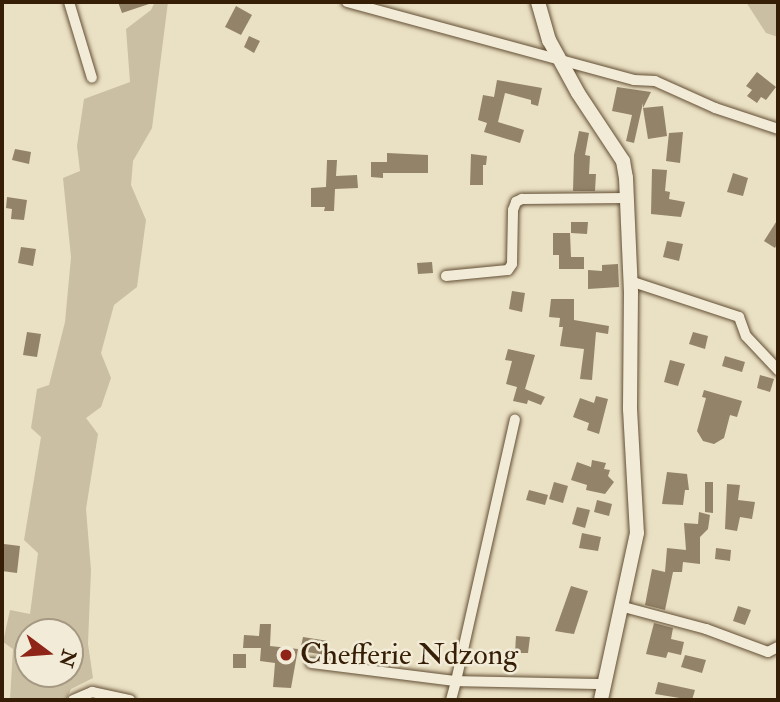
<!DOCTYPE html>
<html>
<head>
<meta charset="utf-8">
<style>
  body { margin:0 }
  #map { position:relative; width:780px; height:702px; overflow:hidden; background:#eae0c3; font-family:"IM FELL Double Pica",serif }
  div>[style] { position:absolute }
  .green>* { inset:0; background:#cbbfa3 }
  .building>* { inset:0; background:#938368 }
  .roads { filter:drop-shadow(0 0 2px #624e34) drop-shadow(0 0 2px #624e34) }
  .street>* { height:10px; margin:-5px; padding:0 5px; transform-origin:5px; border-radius:5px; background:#f1ebd8 }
  .secondary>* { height:14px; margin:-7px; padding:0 7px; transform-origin:7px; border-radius:7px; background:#f1ebd8 }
  .dots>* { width:19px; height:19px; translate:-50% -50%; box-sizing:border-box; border:4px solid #f1ebd8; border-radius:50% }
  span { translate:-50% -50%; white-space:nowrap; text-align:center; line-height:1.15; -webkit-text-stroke:5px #f1ebd8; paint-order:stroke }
  .poi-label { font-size:30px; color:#351e05 }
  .left { translate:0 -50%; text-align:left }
  .frame { position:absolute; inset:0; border:4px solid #351e05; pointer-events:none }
  .north { position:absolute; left:14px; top:618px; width:70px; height:70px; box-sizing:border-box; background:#f1ebd8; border:2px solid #a69984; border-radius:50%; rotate:106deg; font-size:19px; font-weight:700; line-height:28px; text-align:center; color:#351e05 }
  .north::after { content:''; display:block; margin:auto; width:24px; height:32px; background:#8f2418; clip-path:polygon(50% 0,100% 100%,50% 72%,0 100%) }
</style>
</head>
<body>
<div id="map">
  <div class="green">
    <i style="clip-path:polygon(evenodd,155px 2px,168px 2px,152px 128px,133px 161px,131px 185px,146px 220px,137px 287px,114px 305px,101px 353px,111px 378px,101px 407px,86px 418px,98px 434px,86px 509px,91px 570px,88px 644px,93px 678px,71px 689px,66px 700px,10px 700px,13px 649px,3px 642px,10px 610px,30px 614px,38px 553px,24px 540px,41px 437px,31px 428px,37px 389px,49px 385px,65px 322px,71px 257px,63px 178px,80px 171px,77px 146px,84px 99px,130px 82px,126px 29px,151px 10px,155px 2px,28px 632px,70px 632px,70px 674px,28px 674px,28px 632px)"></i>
    <i style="clip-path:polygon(746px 2px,778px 2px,778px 37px,766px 33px)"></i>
  </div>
  <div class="building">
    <i style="clip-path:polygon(118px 2px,152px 2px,152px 3px,122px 13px)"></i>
    <i style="clip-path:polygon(236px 6px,252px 15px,241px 35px,225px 27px)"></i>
    <i style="clip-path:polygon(249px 36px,260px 41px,254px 53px,244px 47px)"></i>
    <i style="clip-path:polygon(757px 72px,776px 87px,766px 100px,761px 97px,757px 103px,747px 96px,752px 90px,746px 86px)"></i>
    <i style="clip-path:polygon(497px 80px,542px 88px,538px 106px,531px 104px,531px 100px,505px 93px,498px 122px,524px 130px,520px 143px,484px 132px,487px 123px,478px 120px,483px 95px,494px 97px)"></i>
    <i style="clip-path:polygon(617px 87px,651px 92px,643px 108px,643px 103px,634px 143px,626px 141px,632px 115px,612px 111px)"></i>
    <i style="clip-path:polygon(663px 106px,667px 136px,648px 139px,643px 108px)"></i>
    <i style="clip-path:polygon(579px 131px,589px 133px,585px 155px,590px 156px,589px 174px,596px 174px,595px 191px,573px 191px,574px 155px)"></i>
    <i style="clip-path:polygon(683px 132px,680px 163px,666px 161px,669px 133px)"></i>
    <i style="clip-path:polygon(15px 149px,31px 152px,29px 164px,12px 160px)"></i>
    <i style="clip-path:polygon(387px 153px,428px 155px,428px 173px,383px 173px,383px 178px,371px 177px,371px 162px,387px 162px)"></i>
    <i style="clip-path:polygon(471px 154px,487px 156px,486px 165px,483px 165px,483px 185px,470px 185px)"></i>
    <i style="clip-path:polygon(327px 160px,337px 160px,336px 176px,357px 175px,358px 188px,335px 189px,334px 211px,324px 211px,325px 207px,311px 207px,311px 188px,326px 187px)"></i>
    <i style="clip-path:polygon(652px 169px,667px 170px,665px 191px,670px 192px,669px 199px,685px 202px,681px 217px,651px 214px)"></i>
    <i style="clip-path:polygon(733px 173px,748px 178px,743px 196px,727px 192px)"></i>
    <i style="clip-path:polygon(7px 197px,27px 200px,24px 220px,11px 219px,12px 209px,6px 208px)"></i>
    <i style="clip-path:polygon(778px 219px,778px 242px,775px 248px,764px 241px)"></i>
    <i style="clip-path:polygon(571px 222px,588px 222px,587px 234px,571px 233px)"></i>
    <i style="clip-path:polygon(553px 233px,570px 233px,571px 257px,584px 257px,584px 269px,559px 269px,559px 255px,553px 255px)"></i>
    <i style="clip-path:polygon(667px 241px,683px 244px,679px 261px,663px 257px)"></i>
    <i style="clip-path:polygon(21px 247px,36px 249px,33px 266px,18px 263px)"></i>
    <i style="clip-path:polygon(432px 262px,433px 273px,418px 274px,417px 263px)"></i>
    <i style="clip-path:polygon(618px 264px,619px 287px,588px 289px,588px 270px,602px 271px,602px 265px)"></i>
    <i style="clip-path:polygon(512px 291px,525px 293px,522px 312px,509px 309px)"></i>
    <i style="clip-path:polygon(551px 299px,574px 299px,574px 320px,609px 326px,608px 334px,596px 332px,592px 380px,580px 379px,584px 349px,560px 346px,563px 327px,559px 327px,560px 318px,549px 317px)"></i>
    <i style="clip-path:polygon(27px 332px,41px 334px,37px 357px,23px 355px)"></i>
    <i style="clip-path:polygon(693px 332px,708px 336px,705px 349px,689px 344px)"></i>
    <i style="clip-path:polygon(508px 349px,535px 355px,525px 389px,545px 397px,541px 405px,528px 400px,527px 404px,513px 401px,517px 387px,506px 384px,512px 361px,505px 360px)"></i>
    <i style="clip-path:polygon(725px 356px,745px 362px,742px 372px,722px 366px)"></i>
    <i style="clip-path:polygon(670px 360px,685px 364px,678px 386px,664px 382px)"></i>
    <i style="clip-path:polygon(760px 375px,774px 379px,770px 392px,757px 388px)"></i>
    <i style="clip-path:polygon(704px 390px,742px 401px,737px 417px,730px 415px,724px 438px,714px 444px,703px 441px,697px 431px,706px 398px,702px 397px)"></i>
    <i style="clip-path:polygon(596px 396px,608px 399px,599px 434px,587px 430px,589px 423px,573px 417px,580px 398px,594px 403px)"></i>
    <i style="clip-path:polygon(592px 460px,606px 463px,604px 469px,610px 470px,608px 476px,614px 482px,605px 494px,586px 490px,587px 485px,571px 480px,577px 462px,591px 467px)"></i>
    <i style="clip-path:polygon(667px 472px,687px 474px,689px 490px,685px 490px,683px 505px,662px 504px)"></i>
    <i style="clip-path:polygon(554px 482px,568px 486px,563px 503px,549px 499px)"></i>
    <i style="clip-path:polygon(705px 482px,713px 482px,713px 513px,705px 512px)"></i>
    <i style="clip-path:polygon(727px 484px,740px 485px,738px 500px,755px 502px,752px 519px,740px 517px,737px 531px,725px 529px)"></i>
    <i style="clip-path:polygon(529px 490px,548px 495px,545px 505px,526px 500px)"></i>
    <i style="clip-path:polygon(597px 500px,612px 504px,609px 516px,594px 512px)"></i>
    <i style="clip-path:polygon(577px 507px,590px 510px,585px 528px,572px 524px)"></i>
    <i style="clip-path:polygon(699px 512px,710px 515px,708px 529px,700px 537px,700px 564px,683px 562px,682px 572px,673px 572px,665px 610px,645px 605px,652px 569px,665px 572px,667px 548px,686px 550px,684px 523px,698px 524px)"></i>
    <i style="clip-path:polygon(582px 533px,601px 537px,598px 551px,579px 548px)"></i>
    <i style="clip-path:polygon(4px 544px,20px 546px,17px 573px,2px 571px)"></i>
    <i style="clip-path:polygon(716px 548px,731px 550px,730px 561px,715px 559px)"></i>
    <i style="clip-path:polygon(571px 586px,588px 591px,574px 634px,567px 633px,555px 631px)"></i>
    <i style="clip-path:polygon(738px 606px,751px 610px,745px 625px,733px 621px)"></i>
    <i style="clip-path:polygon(654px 623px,673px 628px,671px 639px,684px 642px,681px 655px,668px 652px,666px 658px,646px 654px)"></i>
    <i style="clip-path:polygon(260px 624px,271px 624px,270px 646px,298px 649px,291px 688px,273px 687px,275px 663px,260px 661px,261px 648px,243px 648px,244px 635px,259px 636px)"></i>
    <i style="clip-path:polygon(516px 636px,530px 637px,528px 653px,515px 653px)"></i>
    <i style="clip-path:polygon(303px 637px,328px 641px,326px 655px,300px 651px)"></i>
    <i style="clip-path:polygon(233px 654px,246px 654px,246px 668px,233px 668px)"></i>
    <i style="clip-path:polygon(685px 655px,706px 660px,702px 673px,681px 667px)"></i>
    <i style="clip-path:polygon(658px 682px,695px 690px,692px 700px,655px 694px)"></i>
  </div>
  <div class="roads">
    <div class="street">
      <i style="left:69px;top:2px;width:79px;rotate:73.2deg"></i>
      <i style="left:347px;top:2px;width:297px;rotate:15.2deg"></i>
      <i style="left:634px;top:80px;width:21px;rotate:3deg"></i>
      <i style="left:655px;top:81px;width:66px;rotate:24.2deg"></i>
      <i style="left:715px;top:108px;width:66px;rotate:18.4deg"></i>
      <i style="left:446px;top:276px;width:62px;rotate:-5.5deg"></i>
      <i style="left:508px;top:270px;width:7px;rotate:-56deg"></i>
      <i style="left:512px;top:264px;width:54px;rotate:-88.9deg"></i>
      <i style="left:513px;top:210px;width:9px;rotate:-69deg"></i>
      <i style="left:516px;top:202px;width:7px;rotate:-27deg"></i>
      <i style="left:522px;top:199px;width:105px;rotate:-0.5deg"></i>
      <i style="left:630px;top:281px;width:115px;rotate:18.3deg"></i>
      <i style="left:739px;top:317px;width:20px;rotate:70deg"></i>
      <i style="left:746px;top:336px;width:47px;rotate:46.7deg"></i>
      <i style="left:620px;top:606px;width:89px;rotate:15deg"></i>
      <i style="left:706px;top:629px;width:66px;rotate:20.4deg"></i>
      <i style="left:768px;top:652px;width:11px;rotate:-27deg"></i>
      <i style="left:311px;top:663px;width:146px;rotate:7.1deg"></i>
      <i style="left:456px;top:681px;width:268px;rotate:-77.3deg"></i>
      <i style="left:73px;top:700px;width:21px;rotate:-23deg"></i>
      <i style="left:92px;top:692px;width:39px;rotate:12deg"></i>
      <i style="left:451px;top:700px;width:20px;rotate:-75deg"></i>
      <i style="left:456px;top:681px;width:148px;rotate:1.2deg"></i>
    </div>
    <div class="secondary">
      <i style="left:538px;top:2px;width:40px;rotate:74deg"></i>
      <i style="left:549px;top:40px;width:60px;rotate:61.3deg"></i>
      <i style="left:578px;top:93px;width:82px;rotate:56.5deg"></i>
      <i style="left:623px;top:161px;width:17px;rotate:80deg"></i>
      <i style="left:626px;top:178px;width:114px;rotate:87.5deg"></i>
      <i style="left:631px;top:292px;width:117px;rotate:90.5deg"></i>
      <i style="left:630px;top:409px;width:124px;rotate:86.8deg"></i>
      <i style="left:637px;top:533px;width:171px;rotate:102.2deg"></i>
    </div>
  </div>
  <div class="dots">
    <i style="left:286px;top:655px;background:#8f2418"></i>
  </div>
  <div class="poi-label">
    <span class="left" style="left:300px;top:655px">Chefferie Ndzong</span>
  </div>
  <div class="frame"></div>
  <div class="north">N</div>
</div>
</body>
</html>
